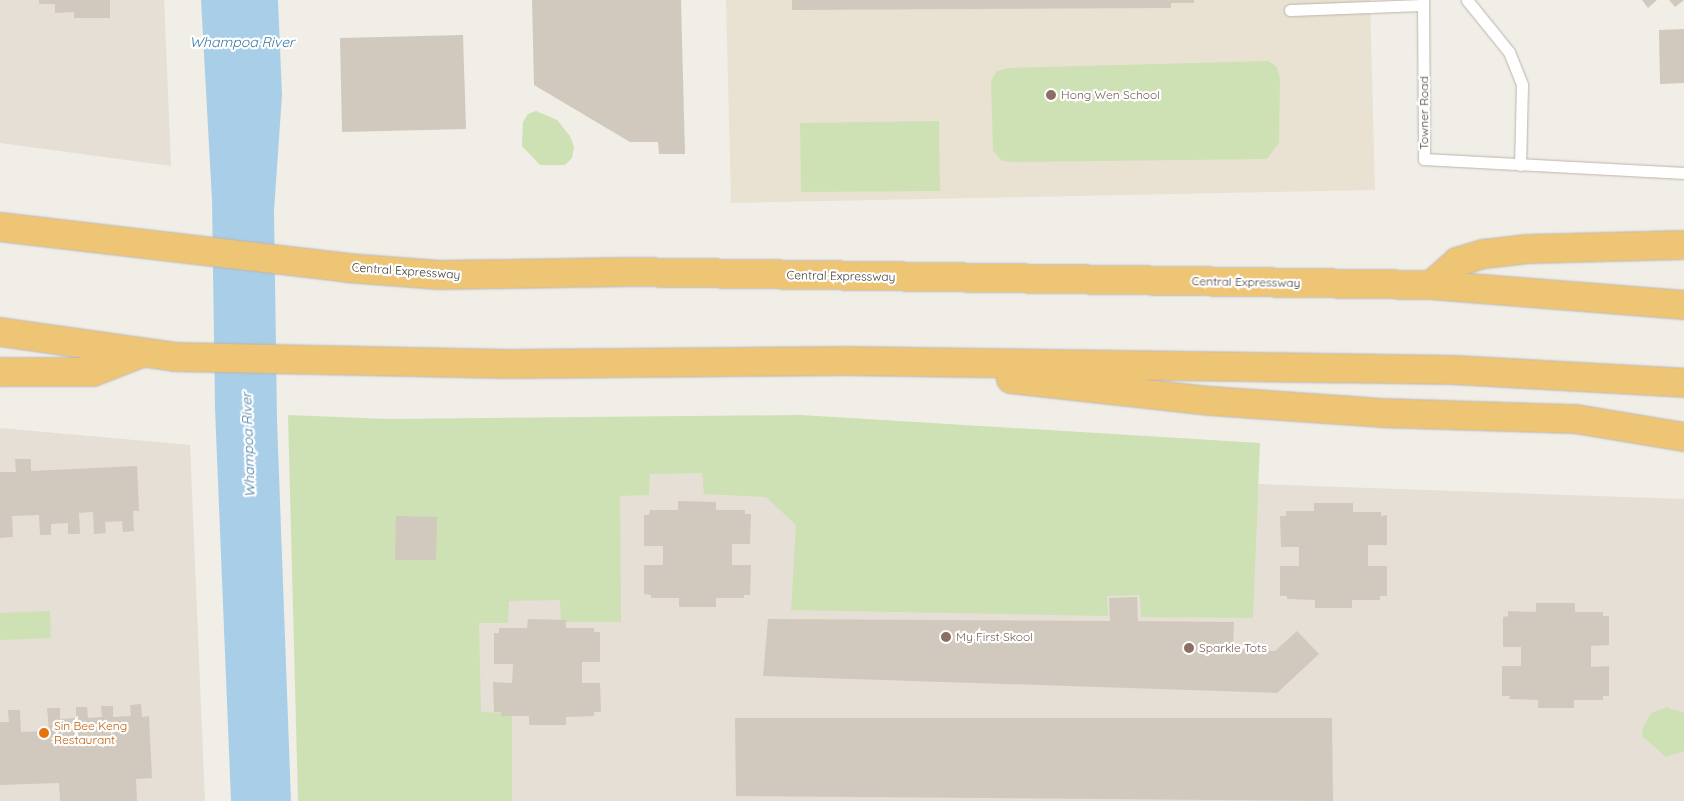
<!DOCTYPE html>
<html>
<head>
<meta charset="utf-8">
<style>
  body { margin:0 }
  #map { position:relative; width:1684px; height:801px; overflow:hidden; background:#f1eee7; font-family:Quicksand,sans-serif }
  div>[style] { position:absolute }
  .residential>* { inset:0; background:#e5dfd5 }
  .education>* { inset:0; background:#e9e2d2 }
  .green>* { inset:0; background:#cde1b4 }
  .water>* { inset:0; background:#a9cfe8 }
  .building>* { inset:0; background:#d1c9bd }
  .roads { filter:drop-shadow(0 0 1px #bcb5aa) drop-shadow(0 0 1px #bcb5aa) }
  .service>* { height:11px; margin:-5.5px; padding:0 5.5px; transform-origin:5.5px; border-radius:5.5px; background:#fff }
  .motorway>* { height:28px; margin:-14px; padding:0 14px; transform-origin:14px; border-radius:14px; background:#eec475 }
  .dots>* { width:14px; height:14px; translate:-50% -50%; box-sizing:border-box; border:2px solid #fff; border-radius:50% }
  span { translate:-50% -50%; white-space:nowrap; text-align:center; line-height:1.15; -webkit-text-stroke:4.5px #fff; paint-order:stroke }
  .education-label { font-size:12px; color:#785e54 }
  .left { translate:0 -50%; text-align:left }
  .street-label { font-size:12px; color:#433e36 }
  .food-label { font-size:12px; color:#c56008 }
  .water-label { font-size:14px; color:#3c79a3; font-style:italic }
</style>
</head>
<body>
<div id="map">
  <div class="residential">
    <i style="clip-path:polygon(0 0,164px 0,171px 166px,0 143px)"></i>
    <i style="clip-path:polygon(0 428px,190px 445px,205px 801px,0 801px)"></i>
    <i style="clip-path:polygon(311px 451px,1684px 499px,1684px 801px,327px 801px)"></i>
  </div>
  <div class="education">
    <i style="clip-path:polygon(726px 0,1370px 0,1375px 190px,731px 203px)"></i>
  </div>
  <div class="green">
    <i style="clip-path:polygon(1268px 61px,1277px 67px,1280px 79px,1279px 143px,1267px 159px,1012px 162px,1002px 161px,993px 151px,991px 81px,997px 71px,1009px 68px)"></i>
    <i style="clip-path:polygon(536px 111px,557px 120px,570px 136px,574px 147px,572px 158px,565px 165px,540px 165px,522px 146px,523px 122px,528px 114px)"></i>
    <i style="clip-path:polygon(939px 121px,940px 191px,801px 192px,800px 123px)"></i>
    <i style="clip-path:polygon(288px 415px,389px 419px,801px 415px,1260px 443px,1253px 618px,1141px 617px,1140px 595px,1107px 596px,1108px 616px,791px 610px,796px 525px,766px 497px,704px 494px,702px 473px,650px 474px,649px 495px,620px 496px,621px 622px,561px 622px,560px 600px,509px 601px,508px 623px,479px 623px,481px 712px,512px 713px,512px 801px,298px 801px)"></i>
    <i style="clip-path:polygon(50px 611px,51px 638px,0 640px,0 613px)"></i>
    <i style="clip-path:polygon(1667px 707px,1684px 713px,1684px 751px,1666px 757px,1642px 736px,1643px 727px,1651px 713px)"></i>
  </div>
  <div class="water">
    <i style="clip-path:polygon(201px 0,278px 0,282px 95px,274px 211px,277px 420px,291px 801px,231px 801px,215px 408px,212px 200px)"></i>
  </div>
  <div class="building">
    <i style="clip-path:polygon(39px 0,110px 0,110px 18px,74px 18px,74px 12px,55px 13px,55px 4px,39px 4px)"></i>
    <i style="clip-path:polygon(532px 0,681px 0,685px 154px,659px 154px,658px 142px,630px 142px,534px 85px)"></i>
    <i style="clip-path:polygon(792px 0,1194px 0,1194px 3px,1171px 3px,1171px 8px,792px 10px)"></i>
    <i style="clip-path:polygon(1642px 0,1657px 0,1648px 8px)"></i>
    <i style="clip-path:polygon(1669px 0,1684px 0,1675px 7px)"></i>
    <i style="clip-path:polygon(1684px 29px,1684px 83px,1660px 84px,1659px 30px)"></i>
    <i style="clip-path:polygon(463px 35px,466px 129px,342px 132px,340px 38px)"></i>
    <i style="clip-path:polygon(15px 459px,31px 459px,31px 471px,137px 466px,139px 511px,133px 511px,134px 531px,123px 532px,122px 521px,105px 522px,106px 533px,94px 534px,93px 512px,79px 513px,80px 534px,68px 534px,68px 523px,51px 524px,51px 535px,40px 535px,39px 515px,12px 516px,13px 537px,0 538px,0 472px,16px 472px)"></i>
    <i style="clip-path:polygon(678px 501px,716px 502px,716px 510px,745px 510px,745px 514px,751px 514px,750px 544px,732px 544px,732px 565px,751px 565px,750px 595px,744px 595px,744px 598px,716px 598px,716px 607px,679px 607px,679px 598px,651px 598px,651px 595px,644px 594px,644px 565px,663px 565px,663px 546px,644px 546px,644px 515px,649px 515px,650px 510px,678px 510px)"></i>
    <i style="clip-path:polygon(1314px 503px,1353px 503px,1353px 512px,1381px 512px,1381px 516px,1387px 515px,1387px 545px,1368px 545px,1368px 566px,1387px 566px,1387px 596px,1380px 596px,1380px 600px,1352px 600px,1352px 608px,1315px 608px,1315px 600px,1287px 599px,1287px 596px,1280px 596px,1280px 566px,1299px 566px,1299px 547px,1281px 547px,1280px 516px,1286px 516px,1286px 511px,1314px 511px)"></i>
    <i style="clip-path:polygon(396px 516px,437px 517px,436px 560px,395px 560px)"></i>
    <i style="clip-path:polygon(1137px 597px,1138px 621px,1234px 622px,1233px 649px,1275px 651px,1297px 631px,1319px 654px,1277px 693px,763px 676px,768px 619px,1110px 621px,1109px 598px)"></i>
    <i style="clip-path:polygon(1536px 603px,1575px 603px,1575px 612px,1603px 612px,1603px 616px,1609px 616px,1609px 645px,1591px 646px,1591px 667px,1609px 666px,1609px 696px,1603px 696px,1603px 700px,1574px 700px,1574px 708px,1538px 708px,1538px 700px,1509px 699px,1510px 696px,1502px 696px,1502px 666px,1521px 666px,1521px 647px,1503px 647px,1503px 617px,1508px 616px,1508px 611px,1536px 612px)"></i>
    <i style="clip-path:polygon(528px 619px,566px 620px,566px 628px,594px 628px,594px 632px,600px 632px,600px 662px,582px 662px,582px 683px,600px 683px,601px 712px,594px 712px,594px 716px,566px 717px,566px 725px,529px 725px,529px 716px,501px 716px,501px 712px,494px 712px,493px 682px,512px 683px,513px 664px,494px 664px,494px 633px,499px 633px,499px 628px,527px 628px)"></i>
    <i style="clip-path:polygon(141px 704px,142px 717px,149px 716px,152px 778px,136px 779px,137px 801px,60px 801px,59px 783px,0 785px,0 722px,9px 722px,8px 710px,20px 710px,21px 732px,49px 731px,47px 708px,60px 708px,60px 719px,76px 718px,76px 707px,87px 707px,88px 718px,102px 717px,101px 706px,113px 706px,113px 717px,131px 716px,130px 705px)"></i>
    <i style="clip-path:polygon(735px 718px,1332px 718px,1333px 801px,736px 796px)"></i>
  </div>
  <div class="roads">
    <div class="service">
      <i style="left:1423px;top:0;width:159px;rotate:89.6deg"></i>
      <i style="left:1424px;top:159px;width:260px;rotate:3.1deg"></i>
      <i style="left:1467px;top:0;width:67px;rotate:51.1deg"></i>
      <i style="left:1509px;top:52px;width:35px;rotate:68deg"></i>
      <i style="left:1522px;top:85px;width:80px;rotate:91.4deg"></i>
      <i style="left:1290px;top:10px;width:133px;rotate:-2.2deg"></i>
    </div>
    <div class="motorway">
      <i style="left:0;top:227px;width:349px;rotate:6.7deg"></i>
      <i style="left:347px;top:268px;width:93px;rotate:4.3deg"></i>
      <i style="left:440px;top:275px;width:186px;rotate:-0.9deg"></i>
      <i style="left:626px;top:272px;width:805px;rotate:0.93deg"></i>
      <i style="left:1431px;top:285px;width:254px;rotate:4.5deg"></i>
      <i style="left:1431px;top:285px;width:35px;rotate:-41deg"></i>
      <i style="left:1457px;top:262px;width:28px;rotate:-17deg"></i>
      <i style="left:1484px;top:254px;width:44px;rotate:-6.5deg"></i>
      <i style="left:1528px;top:249px;width:156px;rotate:-1.5deg"></i>
      <i style="left:0;top:332px;width:177px;rotate:8.1deg"></i>
      <i style="left:175px;top:357px;width:337px;rotate:1.2deg"></i>
      <i style="left:512px;top:364px;width:334px;rotate:-0.5deg"></i>
      <i style="left:846px;top:361px;width:608px;rotate:0.85deg"></i>
      <i style="left:1454px;top:370px;width:230px;rotate:3.2deg"></i>
      <i style="left:0;top:372px;width:93px"></i>
      <i style="left:93px;top:372px;width:49px;rotate:-21.4deg"></i>
      <i style="left:1011px;top:379px;width:201px;rotate:6.3deg"></i>
      <i style="left:1211px;top:401px;width:170px;rotate:4deg"></i>
      <i style="left:1381px;top:413px;width:195px;rotate:1.8deg"></i>
      <i style="left:1576px;top:419px;width:109px;rotate:9.5deg"></i>
    </div>
  </div>
  <div class="dots">
    <i style="left:1051px;top:95px;background:#8d6e63"></i>
    <i style="left:946px;top:637px;background:#8d6e63"></i>
    <i style="left:1189px;top:648px;background:#8d6e63"></i>
    <i style="left:44px;top:733px;background:#e8710a"></i>
  </div>
  <div class="education-label">
    <span class="left" style="left:1061px;top:95px">Hong Wen School</span>
    <span class="left" style="left:956px;top:637px">My First Skool</span>
    <span class="left" style="left:1199px;top:648px">Sparkle Tots</span>
  </div>
  <div class="street-label">
    <span style="left:1424px;top:113px;rotate:-90deg">Towner Road</span>
    <span style="left:406px;top:271px;rotate:4deg">Central Expressway</span>
    <span style="left:841px;top:276px;rotate:1deg">Central Expressway</span>
    <span style="left:1246px;top:282px;rotate:1deg">Central Expressway</span>
  </div>
  <div class="food-label">
    <span class="left" style="left:54px;top:733px">Sin Bee Keng<br>Restaurant</span>
  </div>
  <div class="water-label">
    <span style="left:242px;top:42px">Whampoa River</span>
    <span style="left:248px;top:445px;rotate:-92deg">Whampoa River</span>
  </div>
</div>
</body>
</html>
